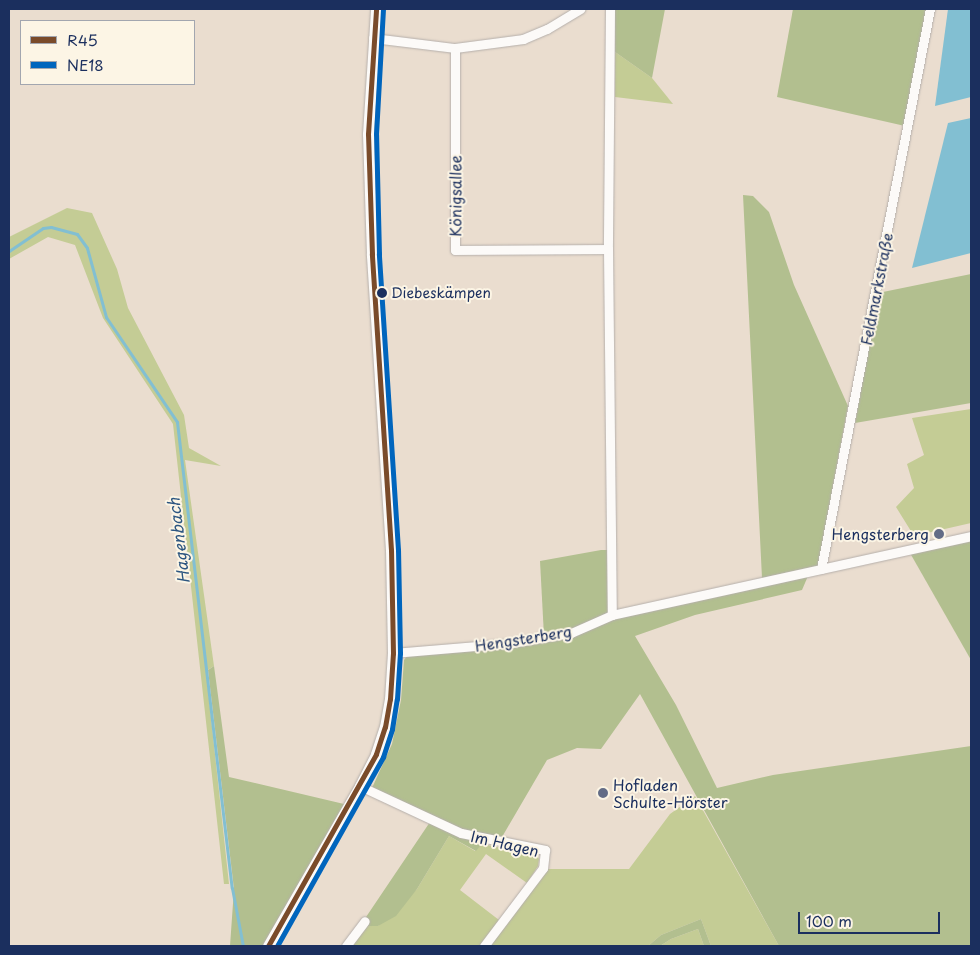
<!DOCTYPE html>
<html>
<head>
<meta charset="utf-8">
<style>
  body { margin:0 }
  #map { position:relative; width:980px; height:955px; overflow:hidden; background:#eaddcf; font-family:"Playpen Sans",sans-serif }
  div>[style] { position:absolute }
  .green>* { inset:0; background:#c4cc95 }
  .forest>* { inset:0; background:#b2bf8f }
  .water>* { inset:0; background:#82bfd2 }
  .stream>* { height:3px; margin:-1.5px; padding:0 1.5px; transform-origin:1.5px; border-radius:1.5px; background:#82bfd2 }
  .roads { filter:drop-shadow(0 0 1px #b5afab) drop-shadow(0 0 1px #b5afab) }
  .minor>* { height:9px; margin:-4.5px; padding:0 4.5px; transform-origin:4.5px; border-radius:4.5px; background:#fcfaf8 }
  .major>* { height:11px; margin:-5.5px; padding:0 5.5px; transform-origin:5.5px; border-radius:5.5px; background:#fcfaf8 }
  .bus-1>* { height:5px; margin:-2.5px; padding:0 2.5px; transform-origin:2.5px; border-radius:2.5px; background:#7a4b2a }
  .bus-2>* { height:5px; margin:-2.5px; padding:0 2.5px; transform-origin:2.5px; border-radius:2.5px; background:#0065bd }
  .dots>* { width:14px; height:14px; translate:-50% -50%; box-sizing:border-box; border:2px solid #fcf5e5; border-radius:50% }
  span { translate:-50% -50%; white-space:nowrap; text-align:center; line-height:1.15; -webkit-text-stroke:4px #fcf5e5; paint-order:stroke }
  .bus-label { font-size:14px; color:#1b2f5e }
  .left { translate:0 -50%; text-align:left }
  .street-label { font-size:15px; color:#1b2f5e }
  .poi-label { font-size:15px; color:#1b2f5e }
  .right { translate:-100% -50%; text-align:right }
  .water-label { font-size:16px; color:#2d5681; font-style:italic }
  .frame { position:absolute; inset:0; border:10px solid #1b2f5e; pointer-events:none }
  .legend { position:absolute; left:20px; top:20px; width:175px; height:65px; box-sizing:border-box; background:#fcf5e5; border:1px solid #a2a6af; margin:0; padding:6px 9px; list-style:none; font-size:15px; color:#1b2f5e }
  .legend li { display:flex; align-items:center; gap:10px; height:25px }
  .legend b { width:25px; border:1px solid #a2a6af }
  .scale { position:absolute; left:798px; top:912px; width:142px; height:22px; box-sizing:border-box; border:2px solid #1b2f5e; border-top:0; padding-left:6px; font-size:15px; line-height:18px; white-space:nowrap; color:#1b2f5e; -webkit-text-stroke:4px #fcf5e5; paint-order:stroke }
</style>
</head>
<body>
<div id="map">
  <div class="green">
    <i style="clip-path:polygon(615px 52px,652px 78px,673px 104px,615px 97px)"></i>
    <i style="clip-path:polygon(67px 208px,92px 213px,117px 269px,128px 308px,184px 415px,189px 448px,221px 466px,185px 460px,214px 666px,206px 671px,229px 884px,224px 884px,173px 424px,103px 318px,75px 245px,48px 237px,9px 259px,9px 237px)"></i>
    <i style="clip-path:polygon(971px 409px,971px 523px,914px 536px,896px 507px,914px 488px,907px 464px,924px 455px,912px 418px)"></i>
    <i style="clip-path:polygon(695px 796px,779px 946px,711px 946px,701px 919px,661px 935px,648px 946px,489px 946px,547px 869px,629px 869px,670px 814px)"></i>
    <i style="clip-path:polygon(449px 836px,475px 851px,482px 844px,537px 855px,539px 859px,538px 866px,527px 883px,486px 854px,460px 890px,499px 920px,479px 946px,351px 946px,367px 926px,378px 926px,417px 889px)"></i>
    <i style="clip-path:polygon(698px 929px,704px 946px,660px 946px,671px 939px)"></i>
  </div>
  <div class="forest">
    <i style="clip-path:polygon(615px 9px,665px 9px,652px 78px,615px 52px)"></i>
    <i style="clip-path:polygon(793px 9px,926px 9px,905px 126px,777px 97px)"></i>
    <i style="clip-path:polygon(743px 195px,753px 196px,769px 212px,794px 285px,848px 406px,818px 566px,762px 578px)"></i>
    <i style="clip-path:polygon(971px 274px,971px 403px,855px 423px,878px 293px)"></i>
    <i style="clip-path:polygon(971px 540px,971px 660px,910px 553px)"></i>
    <i style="clip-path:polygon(601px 550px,609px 550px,610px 614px,571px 632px,544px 636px,540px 561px)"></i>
    <i style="clip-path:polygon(808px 576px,802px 590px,695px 615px,635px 636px,676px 705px,717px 788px,773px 775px,971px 746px,971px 946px,779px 946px,640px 694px,601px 749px,577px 748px,547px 760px,502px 837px,464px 830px,372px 788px,392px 744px,401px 700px,404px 660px,408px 655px,511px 645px,616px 618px)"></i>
    <i style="clip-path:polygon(214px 666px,229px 777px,344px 804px,266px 946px,230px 946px,234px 889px,208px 670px)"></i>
    <i style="clip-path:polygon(430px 822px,482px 844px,476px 851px,449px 836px,417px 889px,396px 916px,378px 926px,367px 926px,364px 920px)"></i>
    <i style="clip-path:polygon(701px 919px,711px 946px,704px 946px,698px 929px,671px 939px,660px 946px,648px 946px,661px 935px)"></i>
  </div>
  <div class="water">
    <i style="clip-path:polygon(948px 9px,971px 9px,971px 97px,935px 106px)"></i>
    <i style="clip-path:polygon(971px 118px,971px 253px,912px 268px,948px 123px)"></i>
  </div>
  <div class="stream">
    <i style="left:9px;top:251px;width:41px;rotate:-34.1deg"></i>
    <i style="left:43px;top:228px;width:8px;rotate:-7deg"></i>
    <i style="left:51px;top:227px;width:27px;rotate:15deg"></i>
    <i style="left:77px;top:234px;width:17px;rotate:54deg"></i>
    <i style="left:87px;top:248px;width:72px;rotate:74.6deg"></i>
    <i style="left:106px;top:317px;width:127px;rotate:55.9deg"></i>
    <i style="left:177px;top:422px;width:469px;rotate:83.3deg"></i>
    <i style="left:232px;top:888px;width:59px;rotate:79.3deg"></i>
  </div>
  <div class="roads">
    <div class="minor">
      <i style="left:610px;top:9px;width:240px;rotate:90.5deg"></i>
      <i style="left:608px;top:249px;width:366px;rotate:89.4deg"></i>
      <i style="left:373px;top:38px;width:83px;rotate:7deg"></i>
      <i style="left:455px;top:48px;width:69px;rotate:-7.5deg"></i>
      <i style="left:523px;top:39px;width:26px;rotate:-23deg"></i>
      <i style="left:547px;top:29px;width:39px;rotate:-31deg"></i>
      <i style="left:455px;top:48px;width:202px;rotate:90deg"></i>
      <i style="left:455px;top:250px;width:153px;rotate:-0.4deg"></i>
      <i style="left:821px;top:569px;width:571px;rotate:-78.99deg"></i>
      <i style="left:393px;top:653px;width:118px;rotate:-4.8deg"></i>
      <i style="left:511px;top:643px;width:61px;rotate:-9.5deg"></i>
      <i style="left:571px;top:633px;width:45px;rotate:-23.7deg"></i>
      <i style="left:612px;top:615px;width:368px;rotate:-12.4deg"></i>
      <i style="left:360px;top:786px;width:111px;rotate:25deg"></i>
      <i style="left:461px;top:833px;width:86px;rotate:11.4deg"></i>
      <i style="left:545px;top:850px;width:18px;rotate:96deg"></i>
      <i style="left:543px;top:868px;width:98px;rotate:127.1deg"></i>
      <i style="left:346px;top:946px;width:31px;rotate:-53deg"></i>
    </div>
    <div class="major">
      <i style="left:268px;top:946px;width:185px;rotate:-60.1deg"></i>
      <i style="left:360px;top:786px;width:36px;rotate:-63deg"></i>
      <i style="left:376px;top:754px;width:28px;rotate:-72deg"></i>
      <i style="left:385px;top:727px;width:28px;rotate:-80deg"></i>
      <i style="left:390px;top:699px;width:46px;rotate:-86.3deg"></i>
      <i style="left:393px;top:653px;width:103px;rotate:-91.1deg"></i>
      <i style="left:391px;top:550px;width:297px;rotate:-93.7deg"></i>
      <i style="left:372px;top:254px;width:120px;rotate:-91.9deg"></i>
      <i style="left:368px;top:134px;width:125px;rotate:-86.3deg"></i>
    </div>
  </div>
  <div class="bus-1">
    <i style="left:268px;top:946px;width:220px;rotate:-60.6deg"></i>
    <i style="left:376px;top:754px;width:28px;rotate:-72deg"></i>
    <i style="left:385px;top:727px;width:28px;rotate:-80deg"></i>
    <i style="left:390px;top:699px;width:46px;rotate:-86.3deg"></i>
    <i style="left:393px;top:653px;width:103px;rotate:-91.1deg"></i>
    <i style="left:391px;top:550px;width:297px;rotate:-93.7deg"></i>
    <i style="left:372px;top:254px;width:120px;rotate:-91.9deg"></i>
    <i style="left:368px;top:134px;width:125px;rotate:-86.3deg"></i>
  </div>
  <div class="bus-2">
    <i style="left:277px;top:946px;width:217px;rotate:-60.7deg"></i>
    <i style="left:383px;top:757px;width:29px;rotate:-72deg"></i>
    <i style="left:392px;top:729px;width:30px;rotate:-81deg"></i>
    <i style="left:397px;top:699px;width:46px;rotate:-86.3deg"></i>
    <i style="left:400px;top:653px;width:103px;rotate:-91.1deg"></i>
    <i style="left:398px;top:550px;width:297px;rotate:-93.7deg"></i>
    <i style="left:379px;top:254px;width:120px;rotate:-91.4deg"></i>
    <i style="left:376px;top:134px;width:125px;rotate:-86.8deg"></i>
  </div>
  <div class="dots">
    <i style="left:382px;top:293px;background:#1b2f5e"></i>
    <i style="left:939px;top:534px;background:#636c86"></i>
    <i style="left:603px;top:793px;background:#636c86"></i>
  </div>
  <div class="bus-label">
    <span class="left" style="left:391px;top:293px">Diebeskämpen</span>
  </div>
  <div class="street-label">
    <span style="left:455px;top:196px;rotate:-90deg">Königsallee</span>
    <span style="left:876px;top:289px;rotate:-79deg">Feldmarkstraße</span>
    <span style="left:523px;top:638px;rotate:-9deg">Hengsterberg</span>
    <span style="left:505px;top:843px;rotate:13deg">Im Hagen</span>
  </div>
  <div class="poi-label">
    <span class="right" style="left:929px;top:534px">Hengsterberg</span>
    <span class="left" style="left:613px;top:793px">Hofladen<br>Schulte-Hörster</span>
  </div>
  <div class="water-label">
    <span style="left:178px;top:541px;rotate:-97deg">Hagenbach</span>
  </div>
  <div class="frame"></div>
  <ul class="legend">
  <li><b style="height:6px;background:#7a4b2a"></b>R45</li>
  <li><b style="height:6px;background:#0065bd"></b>NE18</li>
  </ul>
  <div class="scale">100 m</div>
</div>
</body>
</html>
